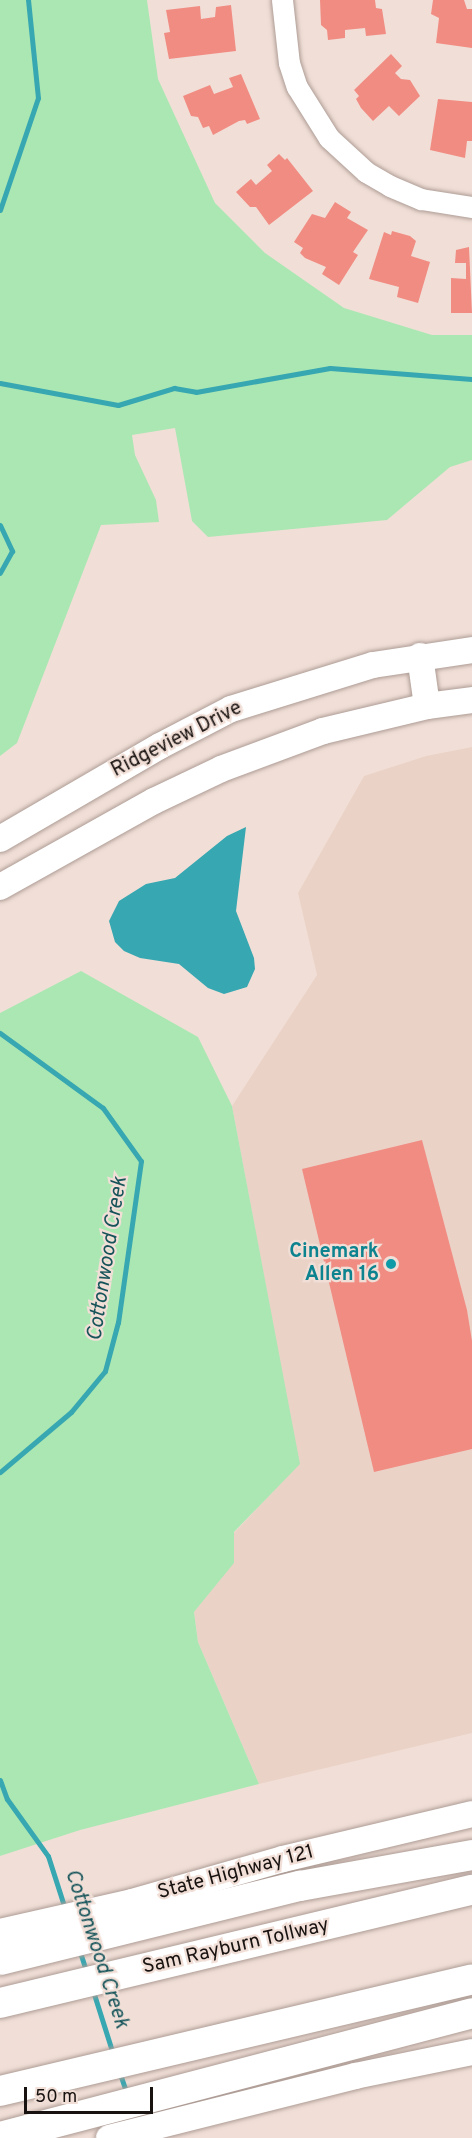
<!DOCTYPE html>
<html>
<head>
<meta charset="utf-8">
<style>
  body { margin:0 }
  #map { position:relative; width:472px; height:2138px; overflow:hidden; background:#f1dfd7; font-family:Overpass,sans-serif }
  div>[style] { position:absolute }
  .built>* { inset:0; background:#ebd2c7 }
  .green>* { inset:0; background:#abe7b3 }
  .water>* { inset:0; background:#37a7b1 }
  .stream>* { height:5px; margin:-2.5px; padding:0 2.5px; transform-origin:2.5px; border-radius:2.5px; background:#37a7b1 }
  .building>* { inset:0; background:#f18c83 }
  .roads { filter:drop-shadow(0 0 2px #ad9c95) drop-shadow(0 0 2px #ad9c95) }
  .minor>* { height:21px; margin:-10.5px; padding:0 10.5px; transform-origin:10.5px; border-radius:10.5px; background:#fff }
  .major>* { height:26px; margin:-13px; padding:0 13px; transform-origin:13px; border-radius:13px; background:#fff }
  .highway>* { height:30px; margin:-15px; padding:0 15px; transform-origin:15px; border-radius:15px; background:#fff }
  .dots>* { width:16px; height:16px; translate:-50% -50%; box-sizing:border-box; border:3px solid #f1dfd7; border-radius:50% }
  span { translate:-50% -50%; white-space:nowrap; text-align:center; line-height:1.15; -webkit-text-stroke:4.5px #f1dfd7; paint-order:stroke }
  .street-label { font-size:20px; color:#181210 }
  .culture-label { font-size:20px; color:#0d838f; font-weight:700 }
  .right { translate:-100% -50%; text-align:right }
  .water-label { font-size:21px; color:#16545a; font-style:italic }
  .scale { position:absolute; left:24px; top:2087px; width:129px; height:27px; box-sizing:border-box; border:3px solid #181210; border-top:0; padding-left:8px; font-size:18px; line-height:21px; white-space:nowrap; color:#181210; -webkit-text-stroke:4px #f1dfd7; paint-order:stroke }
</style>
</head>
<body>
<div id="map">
  <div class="built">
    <i style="clip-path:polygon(472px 747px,472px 1733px,259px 1784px,198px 1642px,194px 1612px,233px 1563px,234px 1533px,299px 1464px,232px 1106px,317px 975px,298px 893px,364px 776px,426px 756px)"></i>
  </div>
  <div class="green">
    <i style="clip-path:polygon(0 0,147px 0,158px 79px,215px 203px,265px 253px,344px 308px,432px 335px,472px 335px,472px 460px,450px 467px,387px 520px,208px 537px,192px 521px,175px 428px,132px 435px,135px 455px,156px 500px,159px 522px,101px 525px,17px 743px,0 756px)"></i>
    <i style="clip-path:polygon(81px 971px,198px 1037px,232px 1106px,300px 1464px,234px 1532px,234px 1563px,194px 1612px,198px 1642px,259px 1784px,80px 1830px,0 1856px,0 1013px)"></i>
  </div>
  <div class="water">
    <i style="clip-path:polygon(246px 827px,236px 911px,254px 958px,255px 969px,247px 987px,224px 994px,208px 988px,179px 964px,140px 958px,124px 951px,115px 942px,109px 921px,119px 901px,146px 884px,175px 878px,227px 836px)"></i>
  </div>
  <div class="stream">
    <i style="left:0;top:210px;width:118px;rotate:-71.3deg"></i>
    <i style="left:38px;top:98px;width:99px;rotate:-95.8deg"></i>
    <i style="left:0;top:383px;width:120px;rotate:10.6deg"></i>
    <i style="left:118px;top:405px;width:59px;rotate:-16.9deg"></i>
    <i style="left:174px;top:388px;width:22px;rotate:10deg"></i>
    <i style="left:196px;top:392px;width:136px;rotate:-10.2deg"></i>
    <i style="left:330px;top:368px;width:142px;rotate:4.4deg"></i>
    <i style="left:0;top:525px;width:29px;rotate:65deg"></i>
    <i style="left:12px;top:551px;width:25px;rotate:119deg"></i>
    <i style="left:0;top:1033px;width:127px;rotate:36.1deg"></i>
    <i style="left:103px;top:1108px;width:65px;rotate:54.4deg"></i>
    <i style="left:141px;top:1161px;width:163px;rotate:98.1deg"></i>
    <i style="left:118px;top:1322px;width:51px;rotate:104.9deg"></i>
    <i style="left:105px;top:1371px;width:53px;rotate:129.7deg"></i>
    <i style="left:71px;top:1412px;width:93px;rotate:139.8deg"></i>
    <i style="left:0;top:1780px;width:20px;rotate:70deg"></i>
    <i style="left:7px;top:1799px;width:70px;rotate:54.3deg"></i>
    <i style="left:48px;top:1856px;width:56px;rotate:72.2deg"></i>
    <i style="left:79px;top:1949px;width:26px;rotate:72deg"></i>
    <i style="left:93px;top:1991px;width:66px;rotate:72.4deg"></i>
    <i style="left:119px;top:2071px;width:24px;rotate:71deg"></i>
  </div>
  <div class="building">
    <i style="clip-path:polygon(320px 0,375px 0,376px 8px,382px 9px,386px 34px,366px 36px,365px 28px,345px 30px,345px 38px,328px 40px,327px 30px,321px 25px)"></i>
    <i style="clip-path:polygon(433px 0,464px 0,467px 9px,472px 9px,472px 48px,436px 43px,439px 18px,431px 14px)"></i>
    <i style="clip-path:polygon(231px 5px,236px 51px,169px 59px,164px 33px,170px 32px,166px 10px,200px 6px,201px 19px,215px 17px,216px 7px)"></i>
    <i style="clip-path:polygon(391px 54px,402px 66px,395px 73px,401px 79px,410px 80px,420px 96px,399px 116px,389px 106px,373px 121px,361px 108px,356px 99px,359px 96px,354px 90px)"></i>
    <i style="clip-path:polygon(241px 74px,260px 119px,247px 124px,245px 120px,239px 121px,213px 135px,209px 126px,203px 128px,198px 117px,191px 116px,183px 96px,210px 85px,214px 94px,233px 87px,229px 78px)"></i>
    <i style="clip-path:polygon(438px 99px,472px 102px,472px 141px,467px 141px,465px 158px,430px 150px)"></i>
    <i style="clip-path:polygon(279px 154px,285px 160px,287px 158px,313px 191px,269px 225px,256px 207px,250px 207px,236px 192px,251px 179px,256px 185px,272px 171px,267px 165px)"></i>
    <i style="clip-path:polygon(335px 202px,351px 212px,347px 218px,368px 230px,353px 252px,358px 255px,339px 285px,322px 274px,326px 267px,305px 258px,300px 253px,303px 248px,294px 242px,312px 214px,325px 218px)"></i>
    <i style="clip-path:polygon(392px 231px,410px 236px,416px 241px,411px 256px,430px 262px,418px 303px,397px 297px,399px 287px,369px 279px,384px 232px,391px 235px)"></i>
    <i style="clip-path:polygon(469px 247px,472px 313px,451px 313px,451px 278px,466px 279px,466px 263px,455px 263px,456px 250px)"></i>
    <i style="clip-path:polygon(422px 1140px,467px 1310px,472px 1341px,472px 1449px,374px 1472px,302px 1169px)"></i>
  </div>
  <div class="roads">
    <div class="minor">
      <i style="left:282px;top:0;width:63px;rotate:83.7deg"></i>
      <i style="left:289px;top:63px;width:25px;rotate:72deg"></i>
      <i style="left:297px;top:87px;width:60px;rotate:57.9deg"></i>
      <i style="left:329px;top:138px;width:50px;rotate:42.6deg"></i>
      <i style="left:366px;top:172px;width:28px;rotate:30deg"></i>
      <i style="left:390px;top:186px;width:34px;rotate:23deg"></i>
      <i style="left:421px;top:199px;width:52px;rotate:8.9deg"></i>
    </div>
    <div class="major">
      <i style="left:420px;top:656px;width:50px;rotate:82deg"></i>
      <i style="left:0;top:839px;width:185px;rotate:-30.2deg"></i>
      <i style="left:160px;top:746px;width:80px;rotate:-27.5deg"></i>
      <i style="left:231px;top:709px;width:149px;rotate:-17.2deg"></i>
      <i style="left:373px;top:665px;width:100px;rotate:-8.6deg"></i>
      <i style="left:0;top:887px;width:176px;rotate:-29.2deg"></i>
      <i style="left:154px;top:801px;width:74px;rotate:-25.5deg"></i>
      <i style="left:221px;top:769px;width:109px;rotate:-20.4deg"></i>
      <i style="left:323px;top:731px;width:107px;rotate:-13.5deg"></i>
      <i style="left:427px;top:706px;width:45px;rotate:-7.6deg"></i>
      <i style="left:0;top:1932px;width:135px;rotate:-12.8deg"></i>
      <i style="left:132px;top:1902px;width:157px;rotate:-15.9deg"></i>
      <i style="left:283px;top:1859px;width:194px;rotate:-13.4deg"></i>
      <i style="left:109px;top:2138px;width:254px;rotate:-14.1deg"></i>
      <i style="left:355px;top:2076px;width:119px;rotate:-11.6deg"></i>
    </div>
    <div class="highway">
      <i style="left:0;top:1960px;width:309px;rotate:-13.9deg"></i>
      <i style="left:300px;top:1886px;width:175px;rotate:-10.2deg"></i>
      <i style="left:0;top:2003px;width:485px;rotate:-13.5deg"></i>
      <i style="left:0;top:2091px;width:485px;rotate:-13.3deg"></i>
      <i style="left:0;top:2137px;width:488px;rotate:-14.7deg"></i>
    </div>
  </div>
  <div class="dots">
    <i style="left:391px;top:1264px;background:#0f9aa8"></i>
  </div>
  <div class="street-label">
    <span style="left:177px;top:740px;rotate:-27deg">Ridgeview Drive</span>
    <span style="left:236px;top:1873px;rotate:-15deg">State Highway 121</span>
    <span style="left:236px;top:1947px;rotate:-13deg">Sam Rayburn Tollway</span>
  </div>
  <div class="culture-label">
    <span class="right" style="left:379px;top:1264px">Cinemark<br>Allen 16</span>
  </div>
  <div class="water-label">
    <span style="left:108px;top:1259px;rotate:-81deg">Cottonwood Creek</span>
    <span style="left:96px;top:1949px;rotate:72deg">Cottonwood Creek</span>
  </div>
  <div class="scale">50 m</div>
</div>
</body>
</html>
